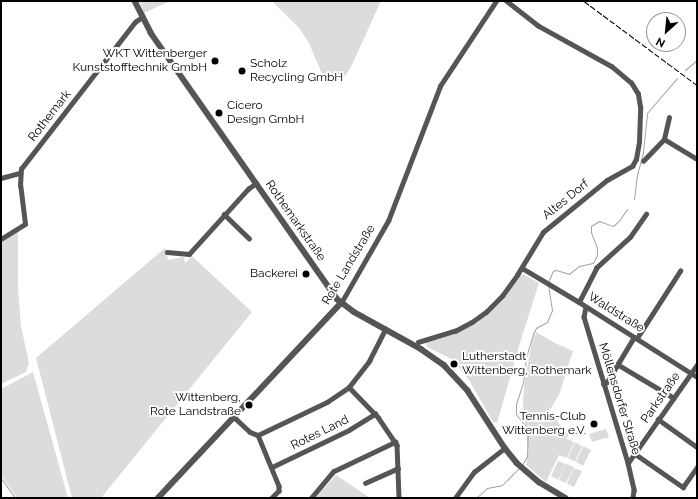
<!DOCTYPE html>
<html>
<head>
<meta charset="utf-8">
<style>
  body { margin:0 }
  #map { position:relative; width:698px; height:499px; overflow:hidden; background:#fff; font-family:Raleway,sans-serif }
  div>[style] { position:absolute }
  .green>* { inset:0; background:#dcdcdc }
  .stream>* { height:1px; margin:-0.5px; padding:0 0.5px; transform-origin:0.5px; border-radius:0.5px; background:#a3a3a3 }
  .minor>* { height:4.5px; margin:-2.25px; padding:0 2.25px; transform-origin:2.25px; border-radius:2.25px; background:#555 }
  .tertiary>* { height:5.5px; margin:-2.75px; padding:0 2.75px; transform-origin:2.75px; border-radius:2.75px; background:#555 }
  .rail>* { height:1px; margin-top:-0.5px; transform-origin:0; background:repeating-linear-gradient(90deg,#000 0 6px,transparent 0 8px) }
  .dots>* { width:11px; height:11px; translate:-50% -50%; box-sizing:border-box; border:2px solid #fff; border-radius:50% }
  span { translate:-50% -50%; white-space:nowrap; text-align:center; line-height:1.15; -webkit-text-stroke:3.5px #fff; paint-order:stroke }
  .poi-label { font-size:12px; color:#000 }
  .right { translate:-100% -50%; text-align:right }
  .left { translate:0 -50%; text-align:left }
  .street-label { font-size:12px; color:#000 }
  .frame { position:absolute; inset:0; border:2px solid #000; pointer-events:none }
  .north { position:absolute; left:646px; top:12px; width:40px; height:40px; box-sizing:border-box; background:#fff; border:1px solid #999; border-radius:50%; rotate:207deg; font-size:11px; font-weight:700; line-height:16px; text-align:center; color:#000 }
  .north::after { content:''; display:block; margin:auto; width:14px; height:18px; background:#000; clip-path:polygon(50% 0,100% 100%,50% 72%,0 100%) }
</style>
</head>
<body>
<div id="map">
  <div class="green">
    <i style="clip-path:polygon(140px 1px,170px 1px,144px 13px)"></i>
    <i style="clip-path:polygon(272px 1px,381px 1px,351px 67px,346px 75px,338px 80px,326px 83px,308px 41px,299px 28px)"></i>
    <i style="clip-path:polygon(18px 232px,18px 289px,21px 326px,29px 363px,26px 372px,1px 384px,1px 241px)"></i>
    <i style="clip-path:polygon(165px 248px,168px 253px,167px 255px,168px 260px,184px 257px,185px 263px,192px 256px,252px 312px,101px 498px,72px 498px,36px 358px)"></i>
    <i style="clip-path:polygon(523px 274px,539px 283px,519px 346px,497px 423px,493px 422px,469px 380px,452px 359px,427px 347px,426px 342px,458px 332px,478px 322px,500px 302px)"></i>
    <i style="clip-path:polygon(536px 332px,555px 343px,573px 351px,559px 395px,548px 413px,553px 415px,568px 435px,567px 439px,574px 442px,567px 458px,559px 455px,546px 482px,526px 465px,528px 452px,523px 404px,524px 386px,532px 341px)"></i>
    <i style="clip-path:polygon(33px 372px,68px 498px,17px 498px,1px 475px,1px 389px)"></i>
    <i style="clip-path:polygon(606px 429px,609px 437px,592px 442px,589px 434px)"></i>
    <i style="clip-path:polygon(575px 442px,582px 446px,575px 462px,568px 458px)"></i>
    <i style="clip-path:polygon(583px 446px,591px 450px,583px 466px,576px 462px)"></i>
    <i style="clip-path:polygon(558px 461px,566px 464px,558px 480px,551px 476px)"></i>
    <i style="clip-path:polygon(566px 464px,574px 467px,566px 483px,559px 480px)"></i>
    <i style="clip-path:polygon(574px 468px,582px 471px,574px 487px,567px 484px)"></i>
    <i style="clip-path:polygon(336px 475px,370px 498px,315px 498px)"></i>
  </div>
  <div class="stream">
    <i style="left:685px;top:70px;width:16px;rotate:-40deg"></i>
    <i style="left:634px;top:199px;width:24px;rotate:-83deg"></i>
    <i style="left:637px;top:175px;width:24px;rotate:-75deg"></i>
    <i style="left:643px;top:152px;width:39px;rotate:-84deg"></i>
    <i style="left:647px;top:113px;width:46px;rotate:-49.4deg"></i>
    <i style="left:548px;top:282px;width:12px;rotate:-66deg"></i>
    <i style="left:553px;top:271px;width:3px;rotate:-18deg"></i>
    <i style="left:556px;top:270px;width:14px;rotate:17deg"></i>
    <i style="left:569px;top:274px;width:13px;rotate:-39deg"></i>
    <i style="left:579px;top:266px;width:14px;rotate:-12deg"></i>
    <i style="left:593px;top:263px;width:9px;rotate:-63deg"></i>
    <i style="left:597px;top:255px;width:7px;rotate:-90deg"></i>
    <i style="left:597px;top:248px;width:17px;rotate:-111deg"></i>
    <i style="left:591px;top:232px;width:6px;rotate:-90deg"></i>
    <i style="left:591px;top:226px;width:9px;rotate:-32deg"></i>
    <i style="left:599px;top:221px;width:15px;rotate:20deg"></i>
    <i style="left:613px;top:226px;width:6px;rotate:-39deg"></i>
    <i style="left:618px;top:222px;width:16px;rotate:-55deg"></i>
    <i style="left:522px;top:465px;width:10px;rotate:-61deg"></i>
    <i style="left:527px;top:456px;width:27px;rotate:-88deg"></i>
    <i style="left:528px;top:429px;width:19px;rotate:-129deg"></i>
    <i style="left:516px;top:414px;width:10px;rotate:-90deg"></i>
    <i style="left:516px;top:404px;width:22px;rotate:-72deg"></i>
    <i style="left:523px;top:383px;width:26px;rotate:-83deg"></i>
    <i style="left:526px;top:357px;width:24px;rotate:-73deg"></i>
    <i style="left:533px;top:334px;width:7px;rotate:-63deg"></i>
    <i style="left:536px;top:328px;width:13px;rotate:-29deg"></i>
    <i style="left:547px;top:322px;width:13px;rotate:-67deg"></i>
    <i style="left:552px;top:310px;width:25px;rotate:-99deg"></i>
    <i style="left:1px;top:478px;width:24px;rotate:55deg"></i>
    <i style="left:476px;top:498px;width:15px;rotate:-42deg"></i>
    <i style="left:487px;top:488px;width:15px;rotate:-11deg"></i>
    <i style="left:502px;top:485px;width:25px;rotate:-45deg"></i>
  </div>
  <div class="minor">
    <i style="left:664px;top:139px;width:39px;rotate:31deg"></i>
    <i style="left:643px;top:161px;width:30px;rotate:-46deg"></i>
    <i style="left:664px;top:139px;width:22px;rotate:-77deg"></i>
    <i style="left:1px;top:178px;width:20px;rotate:-15deg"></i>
    <i style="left:224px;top:214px;width:35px;rotate:44deg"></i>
    <i style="left:1px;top:239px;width:28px;rotate:-32deg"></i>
    <i style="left:25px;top:224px;width:38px;rotate:-97deg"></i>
    <i style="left:20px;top:186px;width:17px;rotate:-87deg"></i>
    <i style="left:21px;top:169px;width:186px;rotate:-52.2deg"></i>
    <i style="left:135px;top:22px;width:9px;rotate:-36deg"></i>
    <i style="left:167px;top:252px;width:22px;rotate:5deg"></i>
    <i style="left:189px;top:254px;width:88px;rotate:-47.8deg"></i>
    <i style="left:248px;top:189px;width:10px;rotate:-37deg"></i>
    <i style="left:522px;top:268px;width:66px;rotate:30.8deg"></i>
    <i style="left:579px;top:302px;width:140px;rotate:32.4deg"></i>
    <i style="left:579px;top:302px;width:38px;rotate:-63deg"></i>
    <i style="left:596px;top:268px;width:46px;rotate:-42.4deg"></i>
    <i style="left:630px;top:237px;width:28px;rotate:-55deg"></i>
    <i style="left:341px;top:303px;width:95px;rotate:-60.2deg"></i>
    <i style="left:388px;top:221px;width:145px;rotate:-68.9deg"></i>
    <i style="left:440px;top:86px;width:102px;rotate:-56.6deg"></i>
    <i style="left:586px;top:307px;width:10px;rotate:101deg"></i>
    <i style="left:584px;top:317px;width:152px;rotate:73.2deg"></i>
    <i style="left:628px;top:463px;width:28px;rotate:77deg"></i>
    <i style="left:634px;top:490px;width:8px;rotate:97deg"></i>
    <i style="left:637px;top:338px;width:80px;rotate:-57.3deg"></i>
    <i style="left:418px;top:342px;width:39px;rotate:-17deg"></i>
    <i style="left:455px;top:331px;width:19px;rotate:-28deg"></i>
    <i style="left:472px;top:322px;width:17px;rotate:-36deg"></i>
    <i style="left:486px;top:312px;width:23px;rotate:-45deg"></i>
    <i style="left:502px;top:296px;width:26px;rotate:-54deg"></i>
    <i style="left:517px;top:275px;width:50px;rotate:-58.8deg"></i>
    <i style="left:543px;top:232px;width:82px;rotate:-39.1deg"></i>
    <i style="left:607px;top:180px;width:29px;rotate:-29deg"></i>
    <i style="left:632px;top:166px;width:8px;rotate:-60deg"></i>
    <i style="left:636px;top:159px;width:17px;rotate:-80deg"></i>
    <i style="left:639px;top:142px;width:35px;rotate:-88deg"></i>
    <i style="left:640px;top:107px;width:13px;rotate:-99deg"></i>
    <i style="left:638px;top:94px;width:13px;rotate:-122deg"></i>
    <i style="left:631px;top:83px;width:25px;rotate:-140deg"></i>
    <i style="left:612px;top:67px;width:85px;rotate:-151deg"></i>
    <i style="left:538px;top:26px;width:41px;rotate:-142deg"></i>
    <i style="left:617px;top:364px;width:66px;rotate:30.8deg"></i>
    <i style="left:603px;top:384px;width:4px;rotate:-27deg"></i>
    <i style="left:607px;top:382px;width:52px;rotate:-59deg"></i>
    <i style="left:349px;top:387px;width:42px;rotate:46deg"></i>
    <i style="left:378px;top:417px;width:34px;rotate:56deg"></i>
    <i style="left:397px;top:445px;width:53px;rotate:87.8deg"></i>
    <i style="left:234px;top:417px;width:22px;rotate:43deg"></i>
    <i style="left:250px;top:432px;width:9px;rotate:21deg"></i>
    <i style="left:258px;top:435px;width:55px;rotate:67.6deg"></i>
    <i style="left:279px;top:486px;width:5px;rotate:90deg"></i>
    <i style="left:279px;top:491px;width:10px;rotate:135deg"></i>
    <i style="left:658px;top:419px;width:48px;rotate:35.7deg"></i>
    <i style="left:258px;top:435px;width:76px;rotate:-25.6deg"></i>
    <i style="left:327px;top:402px;width:27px;rotate:-34deg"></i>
    <i style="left:349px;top:387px;width:33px;rotate:-52deg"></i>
    <i style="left:369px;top:361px;width:36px;rotate:-63deg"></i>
    <i style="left:634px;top:453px;width:60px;rotate:34.8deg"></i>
    <i style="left:683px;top:487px;width:24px;rotate:-55deg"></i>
    <i style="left:628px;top:463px;width:120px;rotate:-54.9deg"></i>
    <i style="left:272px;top:467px;width:85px;rotate:-25.7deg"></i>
    <i style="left:349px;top:430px;width:31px;rotate:-32deg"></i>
    <i style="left:365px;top:483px;width:36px;rotate:-24deg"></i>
    <i style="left:311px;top:498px;width:35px;rotate:-50deg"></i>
    <i style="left:334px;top:471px;width:68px;rotate:-25.4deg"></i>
    <i style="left:455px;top:498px;width:32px;rotate:-54deg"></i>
    <i style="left:474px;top:472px;width:39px;rotate:-38deg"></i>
  </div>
  <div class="tertiary">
    <i style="left:135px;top:1px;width:36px;rotate:63deg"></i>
    <i style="left:151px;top:33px;width:325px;rotate:55deg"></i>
    <i style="left:337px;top:299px;width:21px;rotate:37deg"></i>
    <i style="left:354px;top:312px;width:77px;rotate:28.9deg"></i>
    <i style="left:421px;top:349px;width:28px;rotate:35deg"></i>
    <i style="left:444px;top:365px;width:35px;rotate:47deg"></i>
    <i style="left:468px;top:391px;width:68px;rotate:57deg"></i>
    <i style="left:505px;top:448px;width:19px;rotate:51deg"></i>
    <i style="left:517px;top:463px;width:29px;rotate:41deg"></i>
    <i style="left:539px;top:482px;width:31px;rotate:31deg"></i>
    <i style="left:158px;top:498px;width:267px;rotate:-46.8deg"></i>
  </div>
  <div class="rail">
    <i style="left:584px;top:1px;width:141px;rotate:36.6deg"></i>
  </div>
  <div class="dots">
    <i style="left:215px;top:61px;background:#000"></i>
    <i style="left:242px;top:71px;background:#000"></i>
    <i style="left:219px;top:113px;background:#000"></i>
    <i style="left:306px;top:274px;background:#000"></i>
    <i style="left:454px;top:364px;background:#000"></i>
    <i style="left:249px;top:405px;background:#000"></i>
    <i style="left:594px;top:424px;background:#000"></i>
  </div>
  <div class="poi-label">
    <span class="right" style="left:207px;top:61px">WKT Wittenberger<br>Kunststofftechnik GmbH</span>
    <span class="left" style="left:250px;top:71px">Scholz<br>Recycling GmbH</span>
    <span class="left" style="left:227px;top:113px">Cicero<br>Design GmbH</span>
    <span class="right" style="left:298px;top:274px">Backerei</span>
    <span class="left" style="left:462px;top:364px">Lutherstadt<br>Wittenberg, Rothemark</span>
    <span class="right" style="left:241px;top:405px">Wittenberg,<br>Rote Landstraße</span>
    <span class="right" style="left:586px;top:424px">Tennis-Club<br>Wittenberg e.V.</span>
  </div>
  <div class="street-label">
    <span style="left:50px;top:116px;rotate:-52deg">Rothemark</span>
    <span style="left:566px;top:200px;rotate:-39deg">Altes Dorf</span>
    <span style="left:295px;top:221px;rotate:55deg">Rothemarkstraße</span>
    <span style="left:349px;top:265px;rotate:-59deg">Rote Landstraße</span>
    <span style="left:616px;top:313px;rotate:32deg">Waldstraße</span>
    <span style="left:661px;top:398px;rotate:-55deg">Parkstraße</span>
    <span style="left:619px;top:399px;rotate:73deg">Möllensdorfer Straße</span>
    <span style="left:320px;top:433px;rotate:-26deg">Rotes Land</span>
  </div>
  <div class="frame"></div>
  <div class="north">N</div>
</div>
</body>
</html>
